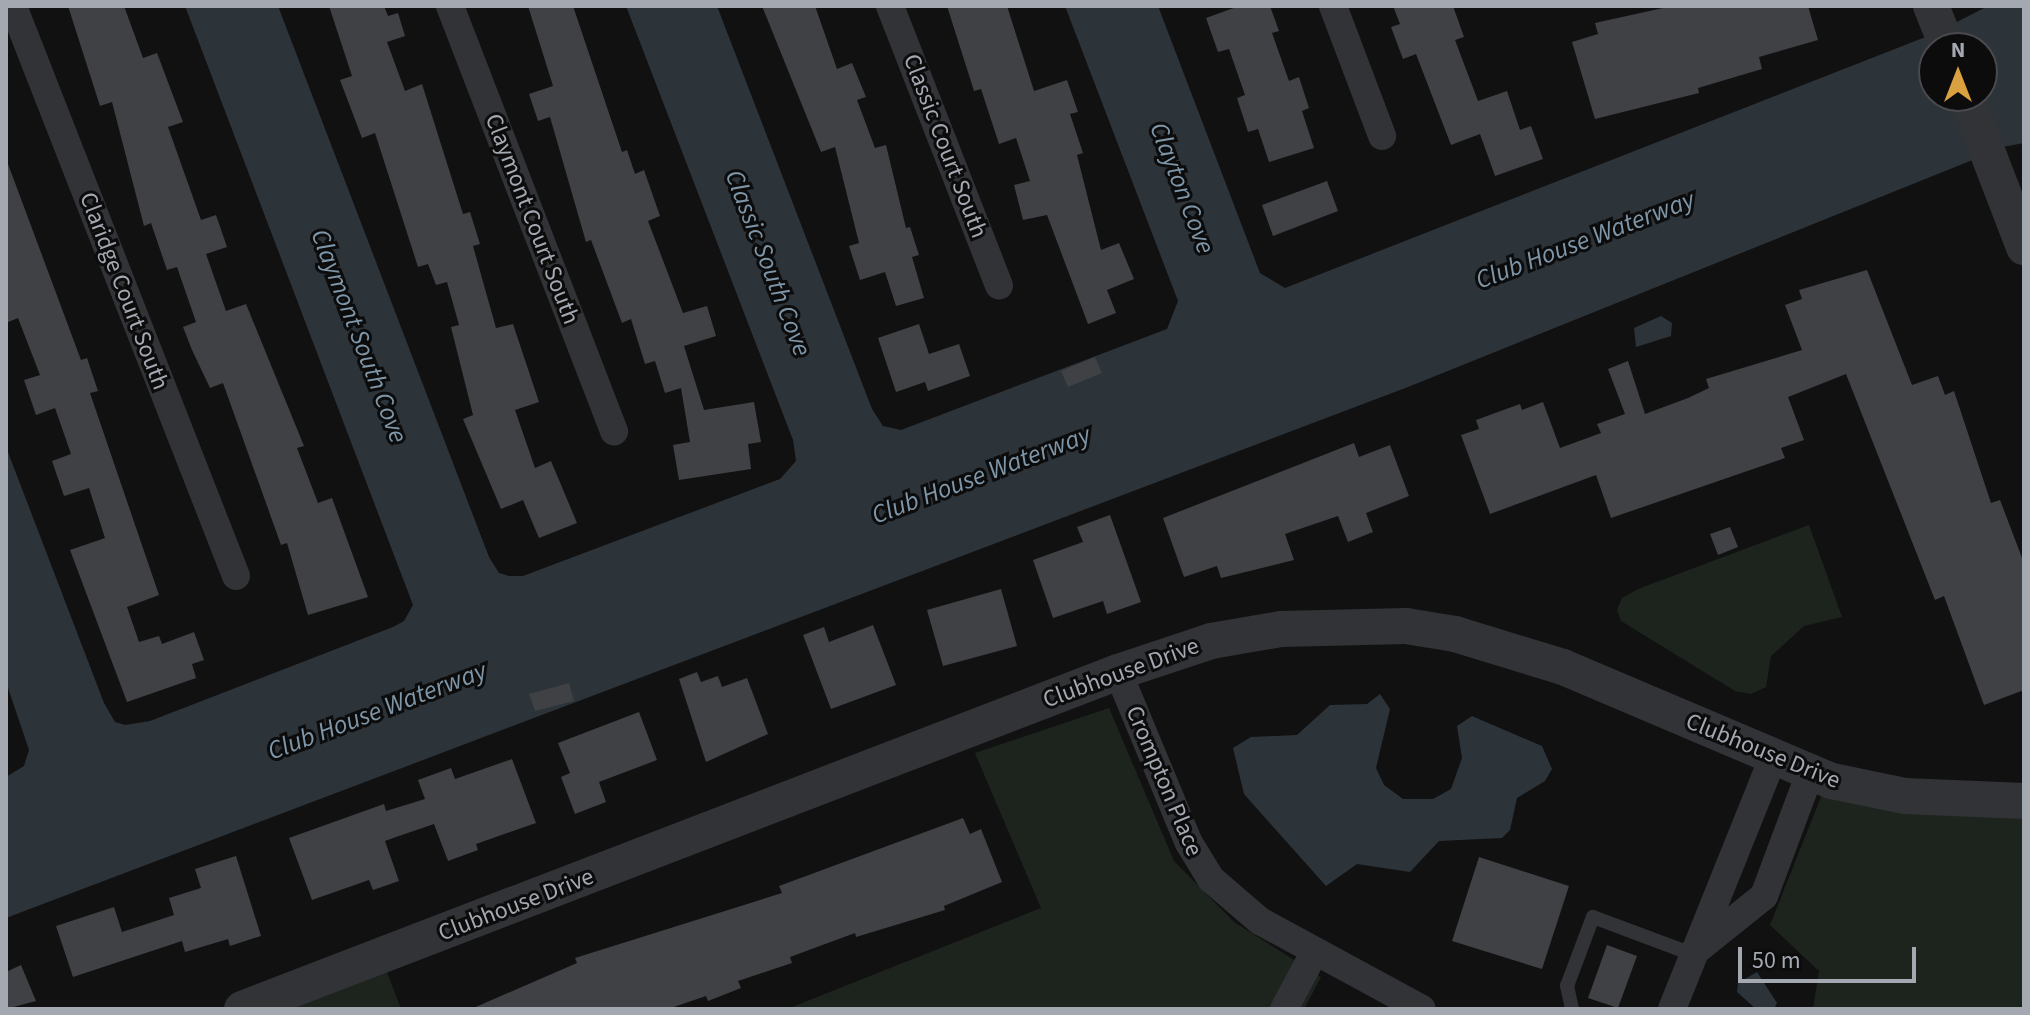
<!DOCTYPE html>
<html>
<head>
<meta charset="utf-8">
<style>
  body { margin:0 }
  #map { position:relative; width:2030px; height:1015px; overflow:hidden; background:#111112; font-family:"Source Sans 3",sans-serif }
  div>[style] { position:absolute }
  .green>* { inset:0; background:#1d241e }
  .water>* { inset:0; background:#2c3339 }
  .building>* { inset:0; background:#404145 }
  .service>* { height:14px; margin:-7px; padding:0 7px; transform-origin:7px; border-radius:7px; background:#323336 }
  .minor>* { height:28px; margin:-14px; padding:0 14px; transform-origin:14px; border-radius:14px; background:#323336 }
  .tertiary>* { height:36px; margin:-18px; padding:0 18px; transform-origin:18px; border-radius:18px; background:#323336 }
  span { translate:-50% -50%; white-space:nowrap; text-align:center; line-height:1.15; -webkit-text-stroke:6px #0c0c0d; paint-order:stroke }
  .street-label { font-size:24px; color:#a4a8b1 }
  .water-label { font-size:26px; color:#7e96a8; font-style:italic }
  .frame { position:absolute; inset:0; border:8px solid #a4a8b1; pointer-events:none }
  .north { position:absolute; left:1918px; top:32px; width:80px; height:80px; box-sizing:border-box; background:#0c0c0d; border:2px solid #494a4f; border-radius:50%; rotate:0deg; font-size:22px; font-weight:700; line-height:32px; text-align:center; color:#a4a8b1 }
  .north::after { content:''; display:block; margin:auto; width:28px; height:36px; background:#daa140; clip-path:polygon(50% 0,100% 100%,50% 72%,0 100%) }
  .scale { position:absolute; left:1738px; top:947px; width:178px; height:36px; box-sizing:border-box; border:4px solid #a4a8b1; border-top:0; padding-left:10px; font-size:24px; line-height:28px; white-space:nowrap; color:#a4a8b1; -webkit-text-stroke:6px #0c0c0d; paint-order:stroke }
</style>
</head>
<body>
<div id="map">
  <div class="green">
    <i style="clip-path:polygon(1809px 525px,1842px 617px,1804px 626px,1771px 656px,1766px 687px,1751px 694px,1735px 691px,1621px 621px,1617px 610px,1622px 598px,1638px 589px)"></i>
    <i style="clip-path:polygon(1109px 708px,1174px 861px,1234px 922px,1321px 977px,1304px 1009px,787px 1009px,1041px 908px,975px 753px)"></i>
    <i style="clip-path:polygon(1823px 792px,2024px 816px,2024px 1009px,1813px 1009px,1819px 971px,1770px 925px)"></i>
    <i style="clip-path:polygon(387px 972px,401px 1009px,292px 1009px)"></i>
  </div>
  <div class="water">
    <i style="clip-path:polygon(185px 6px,278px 6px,489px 557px,499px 573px,509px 576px,523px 576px,780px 479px,796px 461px,793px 440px,626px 6px,717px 6px,872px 409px,883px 426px,901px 430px,1167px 329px,1178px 301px,1065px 6px,1158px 6px,1260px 273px,1285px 288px,1928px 36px,1934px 51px,1934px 96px,1951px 96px,1975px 159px,1408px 387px,6px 918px,6px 777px,24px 766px,29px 750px,6px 682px,6px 447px,104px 703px,115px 722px,125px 725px,150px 721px,393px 627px,404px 621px,413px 605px)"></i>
    <i style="clip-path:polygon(1988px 6px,2024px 6px,2024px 143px,1997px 148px,1982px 96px,1982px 48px,1959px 48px,1951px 25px)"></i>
    <i style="clip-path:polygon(1661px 316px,1672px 323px,1671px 336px,1636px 347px,1634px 328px)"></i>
    <i style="clip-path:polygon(1380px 694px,1390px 709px,1376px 768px,1384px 785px,1403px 799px,1433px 799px,1451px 789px,1462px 758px,1457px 726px,1472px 716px,1542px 746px,1552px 769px,1545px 781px,1517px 798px,1510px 830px,1502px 838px,1439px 841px,1410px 872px,1357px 864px,1326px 886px,1244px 794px,1233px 748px,1251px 737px,1297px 735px,1330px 705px,1367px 704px)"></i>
    <i style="clip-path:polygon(1757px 972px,1777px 1003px,1774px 1009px,1756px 1009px,1737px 992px,1738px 983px)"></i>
  </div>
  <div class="building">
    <i style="clip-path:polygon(68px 6px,124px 6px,143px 58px,157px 53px,183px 122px,168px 127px,201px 220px,216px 215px,227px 247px,206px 254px,226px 311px,246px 304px,304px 446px,297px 448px,318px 503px,332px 498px,368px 597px,308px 615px,287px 543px,281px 545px,223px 383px,210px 388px,192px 350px,183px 327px,196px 322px,177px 267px,167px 270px,151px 223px,144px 226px,112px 102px,100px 106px)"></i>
    <i style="clip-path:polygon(329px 6px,384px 6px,388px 16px,398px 13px,405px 36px,387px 42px,405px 91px,422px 84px,463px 214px,470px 212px,480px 244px,473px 246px,496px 328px,513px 324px,539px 402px,515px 410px,535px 468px,551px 461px,577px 523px,539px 538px,523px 500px,501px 509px,463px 419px,473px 415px,451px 327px,459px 325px,447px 282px,436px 285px,428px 264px,418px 267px,375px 133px,362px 138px,340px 80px,352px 76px)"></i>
    <i style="clip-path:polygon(528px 6px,573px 6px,622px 152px,627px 150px,635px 174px,644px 170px,660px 216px,648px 221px,683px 313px,707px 306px,716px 336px,684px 346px,704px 410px,754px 402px,761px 442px,748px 444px,751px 469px,679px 480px,673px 445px,690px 442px,681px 388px,665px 393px,655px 361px,645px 364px,631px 319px,622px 323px,591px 240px,586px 242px,550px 117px,538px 121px,529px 94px,553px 86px)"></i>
    <i style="clip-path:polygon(762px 6px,815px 6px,837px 69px,852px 63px,866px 97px,857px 100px,875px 148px,886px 145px,906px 228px,910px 227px,919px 255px,912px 257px,924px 298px,896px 306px,885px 272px,860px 280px,849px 246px,859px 243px,835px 147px,821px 152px)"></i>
    <i style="clip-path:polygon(947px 6px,1007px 6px,1034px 91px,1067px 80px,1078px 112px,1070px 114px,1083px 153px,1077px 155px,1101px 250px,1119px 243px,1134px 279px,1107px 290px,1116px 313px,1088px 324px,1047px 215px,1023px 220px,1014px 185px,1030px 181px,1016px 138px,999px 144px,981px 89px,974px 91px)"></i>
    <i style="clip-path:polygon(1239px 6px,1270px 6px,1279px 31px,1272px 33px,1289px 81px,1299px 77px,1309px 108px,1302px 111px,1314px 148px,1269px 162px,1258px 129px,1248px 132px,1237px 98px,1245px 95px,1229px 49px,1218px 52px,1206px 18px)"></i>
    <i style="clip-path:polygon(1393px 6px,1453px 6px,1464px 37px,1455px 40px,1478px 101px,1507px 91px,1520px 130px,1531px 126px,1543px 159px,1495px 176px,1480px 134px,1451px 145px,1416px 54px,1403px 59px,1391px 27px,1400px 24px)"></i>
    <i style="clip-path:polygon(1672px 6px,1808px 6px,1818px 40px,1759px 57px,1762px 69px,1698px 88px,1699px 93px,1595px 119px,1572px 42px,1598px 34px,1595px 23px)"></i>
    <i style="clip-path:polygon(8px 164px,81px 360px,87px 358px,98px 391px,90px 393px,159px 595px,127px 607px,139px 642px,159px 636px,162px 644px,194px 632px,204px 660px,192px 664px,196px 678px,127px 702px,70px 550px,105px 538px,89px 488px,64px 496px,52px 461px,71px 454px,55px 408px,36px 415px,24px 380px,40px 375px,18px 318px,6px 323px)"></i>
    <i style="clip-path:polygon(1327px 181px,1338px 211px,1273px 236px,1262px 205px)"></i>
    <i style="clip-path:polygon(1867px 270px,1912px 385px,1938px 376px,1945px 395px,1954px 391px,1991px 503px,2000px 500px,2024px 563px,2024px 690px,1984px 705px,1944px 596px,1935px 600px,1846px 374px,1788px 397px,1804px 440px,1781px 448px,1785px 458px,1611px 518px,1596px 475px,1490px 514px,1461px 435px,1479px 429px,1476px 420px,1520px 404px,1522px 410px,1543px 402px,1560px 448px,1601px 433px,1597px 424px,1625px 414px,1608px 369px,1628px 361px,1645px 414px,1688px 398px,1709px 388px,1706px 379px,1802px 350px,1785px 305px,1802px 299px,1799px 290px)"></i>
    <i style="clip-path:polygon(919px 324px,929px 354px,959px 344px,970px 376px,928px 391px,925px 382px,896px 392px,878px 338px)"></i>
    <i style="clip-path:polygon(1095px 357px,1102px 373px,1068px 387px,1061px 371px)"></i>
    <i style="clip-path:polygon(1354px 443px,1359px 457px,1390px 445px,1409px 496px,1366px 513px,1373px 532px,1348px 542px,1338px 516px,1285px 534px,1294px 560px,1221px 578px,1217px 566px,1184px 577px,1163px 518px)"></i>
    <i style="clip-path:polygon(1110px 515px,1141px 602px,1107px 614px,1103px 601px,1053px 618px,1033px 560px,1083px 542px,1077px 527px)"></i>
    <i style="clip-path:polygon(1730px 527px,1738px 547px,1718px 555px,1710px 534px)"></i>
    <i style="clip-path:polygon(1001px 589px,1017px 646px,943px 666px,927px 610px)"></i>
    <i style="clip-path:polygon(873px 625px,896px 685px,831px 709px,803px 635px,824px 627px,829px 642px)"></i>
    <i style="clip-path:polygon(697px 672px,701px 682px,718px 676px,722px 687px,747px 678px,768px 734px,706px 762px,679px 679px)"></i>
    <i style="clip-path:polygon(569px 683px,574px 701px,535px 711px,529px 694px)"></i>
    <i style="clip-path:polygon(639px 712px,657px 760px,599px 782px,606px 802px,575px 814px,561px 777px,570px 773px,558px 743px)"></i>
    <i style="clip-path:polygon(512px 759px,536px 823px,476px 844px,478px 850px,448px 861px,434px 824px,396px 837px,385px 841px,399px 881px,373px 890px,369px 880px,312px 900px,289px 838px,384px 804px,386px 811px,425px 799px,418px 780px,451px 768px,455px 779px)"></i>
    <i style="clip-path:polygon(963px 818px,970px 834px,981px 829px,1002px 882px,944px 906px,945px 910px,856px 937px,855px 933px,790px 957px,792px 963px,738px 981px,741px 988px,708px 1001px,706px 996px,668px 1009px,471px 1009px,577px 963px,575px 958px,782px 893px,779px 886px)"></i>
    <i style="clip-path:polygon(236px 856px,261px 936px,230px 946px,228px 939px,185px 952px,182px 941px,73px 977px,56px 926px,114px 907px,122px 932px,174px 915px,169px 898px,201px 888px,195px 869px)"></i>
    <i style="clip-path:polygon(1479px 857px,1569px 886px,1542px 969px,1452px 941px)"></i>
    <i style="clip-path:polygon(1607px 945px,1637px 956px,1618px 1008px,1588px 998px)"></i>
    <i style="clip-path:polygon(21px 965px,36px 1001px,6px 1009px,6px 972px)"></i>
  </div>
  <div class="service">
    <i style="left:1572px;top:1009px;width:24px;rotate:-102deg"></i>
    <i style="left:1567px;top:986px;width:74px;rotate:-69.4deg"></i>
    <i style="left:1593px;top:917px;width:106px;rotate:20.5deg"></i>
  </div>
  <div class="minor">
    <i style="left:13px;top:6px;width:612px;rotate:68.63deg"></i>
    <i style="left:450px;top:6px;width:456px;rotate:68.9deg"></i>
    <i style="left:890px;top:6px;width:300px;rotate:68.7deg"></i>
    <i style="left:1333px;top:6px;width:139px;rotate:69.3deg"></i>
    <i style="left:1118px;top:672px;width:185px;rotate:67.5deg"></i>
    <i style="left:1189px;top:843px;width:42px;rotate:58.6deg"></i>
    <i style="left:1211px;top:879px;width:65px;rotate:40.6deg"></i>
    <i style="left:1260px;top:921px;width:184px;rotate:28.5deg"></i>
    <i style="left:1693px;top:953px;width:91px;rotate:-38.8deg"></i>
    <i style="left:1764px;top:896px;width:131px;rotate:-69.5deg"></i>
    <i style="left:1284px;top:1009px;width:64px;rotate:-61.8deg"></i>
    <i style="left:1672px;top:1009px;width:271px;rotate:-68.1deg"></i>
  </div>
  <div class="tertiary">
    <i style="left:1931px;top:6px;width:45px;rotate:68deg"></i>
    <i style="left:1966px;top:96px;width:162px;rotate:69deg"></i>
    <i style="left:242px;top:1009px;width:939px;rotate:-21.04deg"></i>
    <i style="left:1118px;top:672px;width:98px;rotate:-18.4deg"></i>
    <i style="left:1211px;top:641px;width:71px;rotate:-9.7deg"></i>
    <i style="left:1281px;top:629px;width:125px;rotate:-1.4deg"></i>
    <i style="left:1406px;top:626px;width:50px;rotate:9.3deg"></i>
    <i style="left:1455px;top:634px;width:113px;rotate:17deg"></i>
    <i style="left:1563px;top:667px;width:292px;rotate:23deg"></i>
    <i style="left:1832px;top:781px;width:75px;rotate:11.6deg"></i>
    <i style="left:1905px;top:796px;width:119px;rotate:2.4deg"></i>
  </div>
  <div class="street-label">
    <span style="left:945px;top:146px;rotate:69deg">Classic Court South</span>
    <span style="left:532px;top:219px;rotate:69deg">Claymont Court South</span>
    <span style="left:124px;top:291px;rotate:69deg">Claridge Court South</span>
    <span style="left:1121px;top:673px;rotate:-20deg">Clubhouse Drive</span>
    <span style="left:1763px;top:751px;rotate:22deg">Clubhouse Drive</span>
    <span style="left:1164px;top:781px;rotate:67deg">Crompton Place</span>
    <span style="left:516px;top:905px;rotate:-21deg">Clubhouse Drive</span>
  </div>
  <div class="water-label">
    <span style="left:1182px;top:188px;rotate:69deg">Clayton Cove</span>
    <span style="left:1585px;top:240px;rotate:-21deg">Club House Waterway</span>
    <span style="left:768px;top:263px;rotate:69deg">Classic South Cove</span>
    <span style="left:359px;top:336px;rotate:69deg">Claymont South Cove</span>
    <span style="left:981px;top:475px;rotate:-21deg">Club House Waterway</span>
    <span style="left:377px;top:711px;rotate:-21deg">Club House Waterway</span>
  </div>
  <div class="frame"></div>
  <div class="north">N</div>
  <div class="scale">50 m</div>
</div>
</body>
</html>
